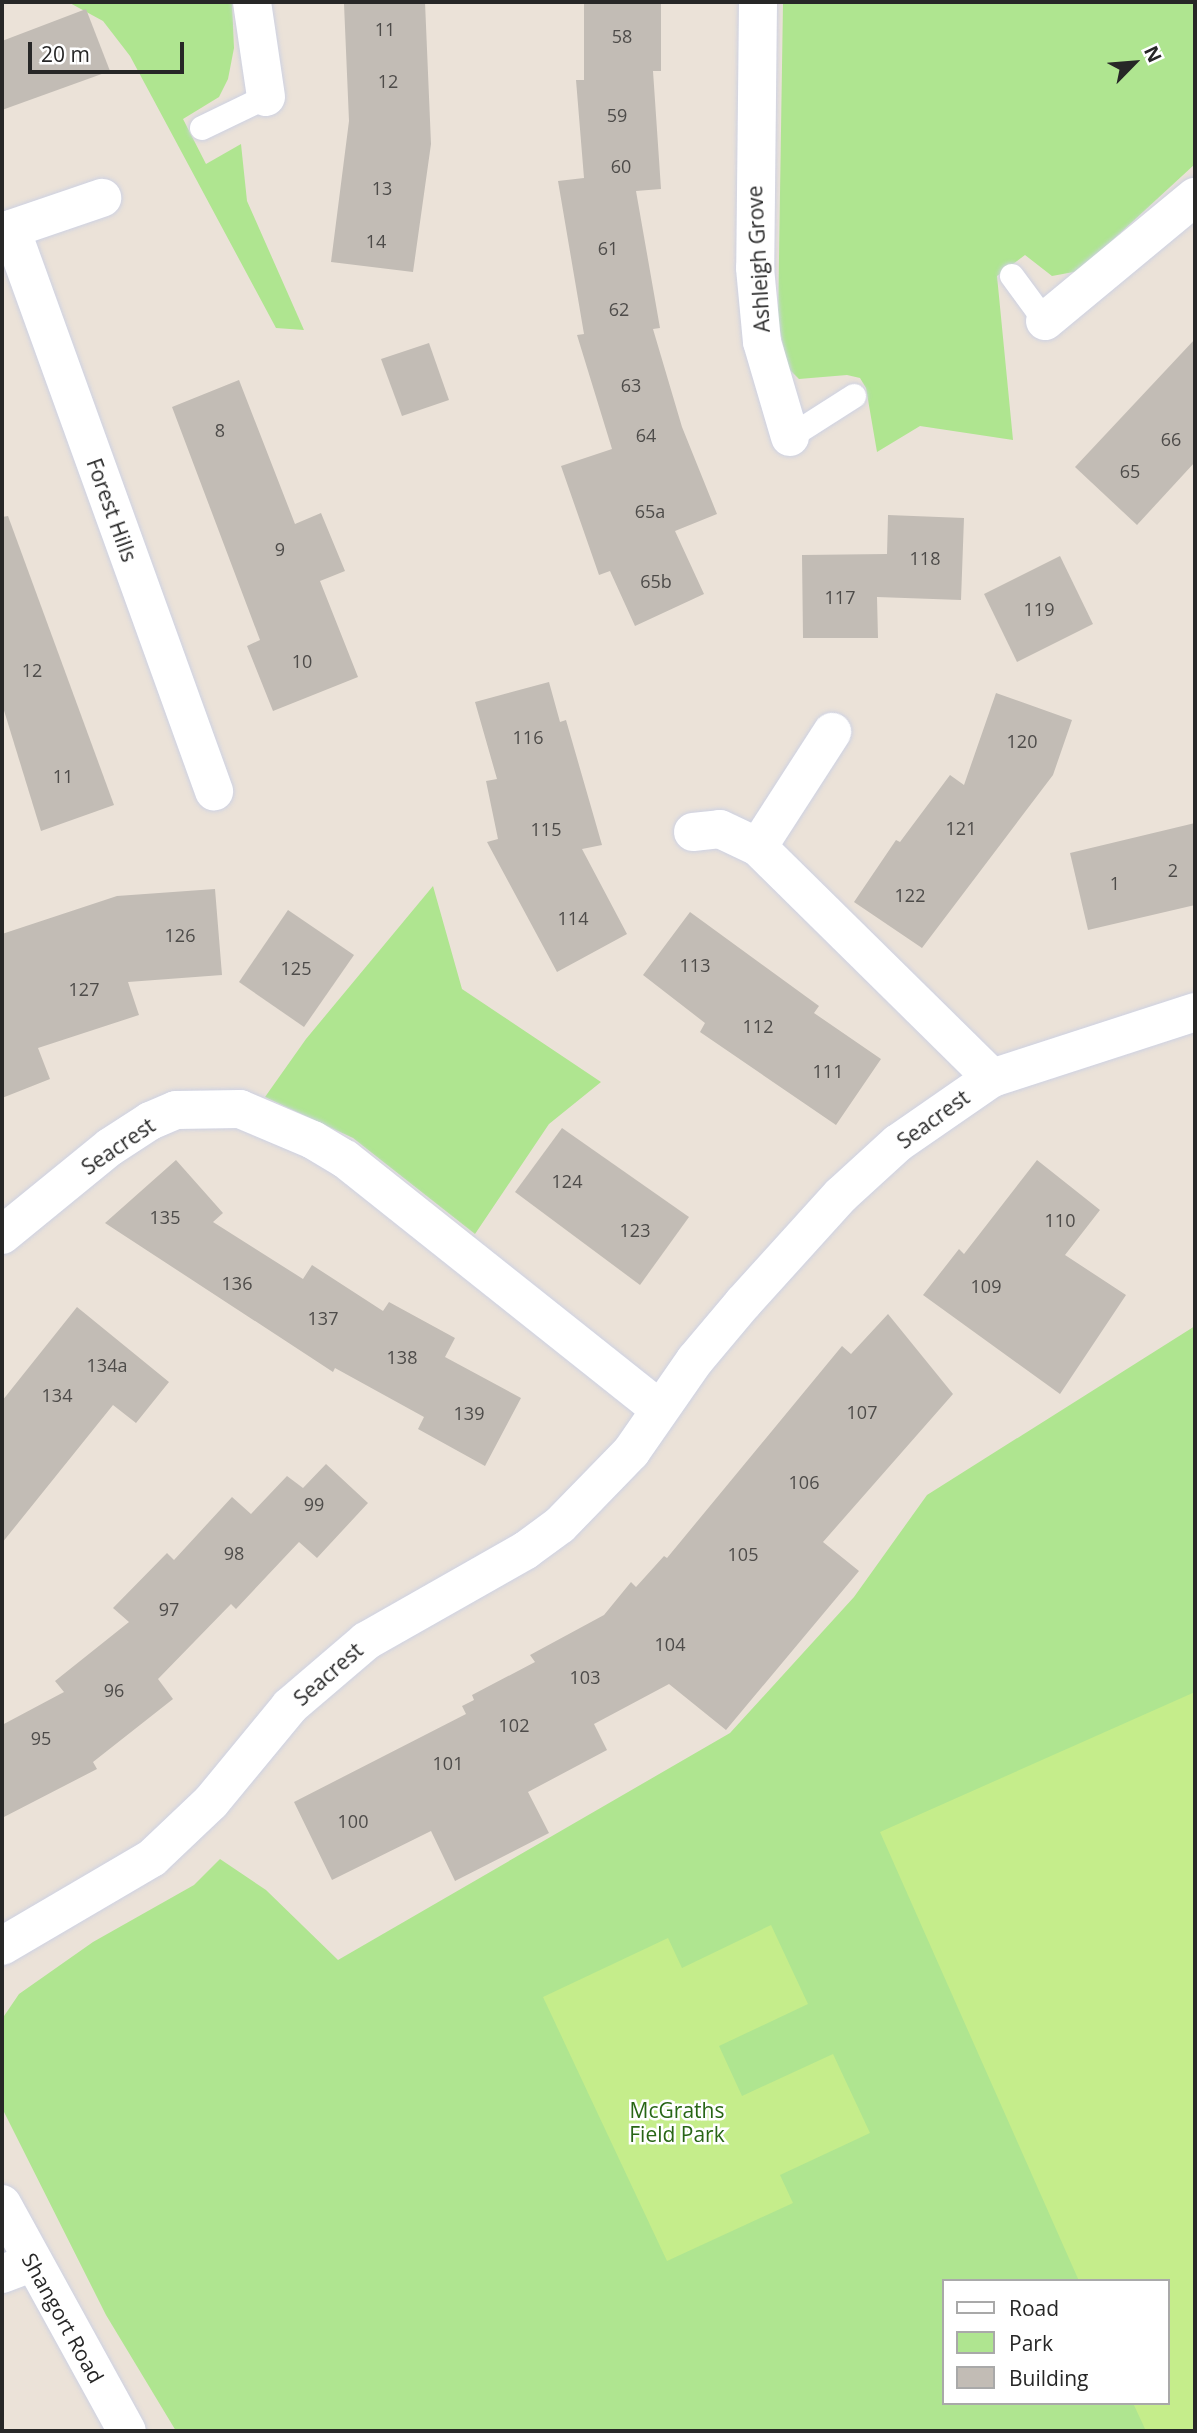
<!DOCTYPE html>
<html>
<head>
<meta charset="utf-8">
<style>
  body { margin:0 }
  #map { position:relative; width:1197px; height:2433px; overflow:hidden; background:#ebe2d8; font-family:"Open Sans",sans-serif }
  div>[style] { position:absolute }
  .green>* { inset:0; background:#afe590 }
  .pitch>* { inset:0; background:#c5ed8b }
  .building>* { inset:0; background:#c2bcb5 }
  .roads { filter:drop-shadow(0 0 2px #cdd1e2) drop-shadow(0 0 2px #cdd1e2) }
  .service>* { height:24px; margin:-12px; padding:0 12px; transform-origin:12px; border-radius:12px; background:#fff }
  .minor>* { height:38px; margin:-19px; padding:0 19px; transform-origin:19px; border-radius:19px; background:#fff }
  .tertiary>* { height:38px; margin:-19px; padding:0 19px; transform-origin:19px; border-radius:19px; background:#fff }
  span { translate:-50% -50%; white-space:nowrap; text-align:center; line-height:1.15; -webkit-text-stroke:5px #fff; paint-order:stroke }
  .number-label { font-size:18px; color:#4e4c4a }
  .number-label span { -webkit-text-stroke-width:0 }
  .street-label { font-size:21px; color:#272727 }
  .park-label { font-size:21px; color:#286615 }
  .frame { position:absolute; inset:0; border:4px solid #272727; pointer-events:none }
  .legend { position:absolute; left:942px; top:2279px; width:228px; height:126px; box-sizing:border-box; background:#fff; border:2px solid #a9a9a9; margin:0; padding:9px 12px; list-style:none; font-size:21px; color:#272727 }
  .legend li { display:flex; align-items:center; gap:14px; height:35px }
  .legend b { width:35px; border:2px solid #a9a9a9 }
  .north { position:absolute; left:1099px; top:28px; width:70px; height:70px; -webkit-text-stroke:5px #fff; paint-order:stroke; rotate:65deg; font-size:19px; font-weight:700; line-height:28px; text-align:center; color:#272727 }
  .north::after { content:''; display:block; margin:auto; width:24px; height:32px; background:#272727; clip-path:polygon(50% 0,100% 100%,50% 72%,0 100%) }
  .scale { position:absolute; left:28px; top:42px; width:156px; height:32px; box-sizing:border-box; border:4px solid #272727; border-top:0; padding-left:9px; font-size:21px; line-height:24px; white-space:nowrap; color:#272727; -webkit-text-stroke:5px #fff; paint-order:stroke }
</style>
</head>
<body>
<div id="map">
  <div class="green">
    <i style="clip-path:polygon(68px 2px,232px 2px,234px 48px,228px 79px,219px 97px,183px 119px,206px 164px,241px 144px,247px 201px,304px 330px,276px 328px,130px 56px,103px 21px)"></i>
    <i style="clip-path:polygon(783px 2px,1195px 2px,1195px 164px,1079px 271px,1052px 276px,1025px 255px,997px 276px,1013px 440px,920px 426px,877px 452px,866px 388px,860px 378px,847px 375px,799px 379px,788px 368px,778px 321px)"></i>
    <i style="clip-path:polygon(433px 886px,462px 989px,601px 1082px,549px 1124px,475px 1234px,353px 1138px,265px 1097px,306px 1039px)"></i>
    <i style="clip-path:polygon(evenodd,1195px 1326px,1195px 2431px,176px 2431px,106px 2315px,2px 2108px,2px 2019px,19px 1994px,93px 1942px,194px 1885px,220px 1859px,266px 1890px,338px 1960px,730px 1733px,854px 1597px,927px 1495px,1195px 1326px,943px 2281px,1167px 2281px,1167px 2403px,943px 2403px,943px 2281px)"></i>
  </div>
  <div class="pitch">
    <i style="clip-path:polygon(1195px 1692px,1195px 2431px,1146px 2431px,1133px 2403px,1167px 2403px,1167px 2281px,1079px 2281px,880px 1832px)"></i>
    <i style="clip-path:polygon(771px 1925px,808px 2004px,719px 2046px,742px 2096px,833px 2054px,870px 2133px,780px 2175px,793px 2203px,667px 2261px,543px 1997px,668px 1938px,682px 1968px)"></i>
  </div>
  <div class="building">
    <i style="clip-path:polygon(425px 2px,431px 144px,413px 272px,331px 262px,349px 121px,344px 4px)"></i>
    <i style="clip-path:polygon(584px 2px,661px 2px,661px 71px,653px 71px,661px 189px,636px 191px,660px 328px,653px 329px,682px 427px,717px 514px,675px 531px,704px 594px,635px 626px,610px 571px,599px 575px,561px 466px,612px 449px,577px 335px,584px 334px,558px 181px,584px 178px,576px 80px,584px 80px)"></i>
    <i style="clip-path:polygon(86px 9px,110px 71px,2px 110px,2px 41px)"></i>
    <i style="clip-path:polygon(1195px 339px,1195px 462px,1137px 525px,1075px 467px)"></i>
    <i style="clip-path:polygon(429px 343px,449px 400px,402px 416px,381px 359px)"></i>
    <i style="clip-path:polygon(239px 380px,295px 524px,321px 513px,345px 571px,320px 581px,358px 677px,273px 711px,247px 646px,260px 640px,172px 407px)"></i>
    <i style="clip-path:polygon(888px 515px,964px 518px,961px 600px,877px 597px,878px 638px,803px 638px,802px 555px,887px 554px)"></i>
    <i style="clip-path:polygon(8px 516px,114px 805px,41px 831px,2px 704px,2px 517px)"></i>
    <i style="clip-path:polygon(1060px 556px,1093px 624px,1017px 662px,984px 594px)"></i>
    <i style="clip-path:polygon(549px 682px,560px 722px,566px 720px,602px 845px,582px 849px,627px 934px,557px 972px,487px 842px,498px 839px,486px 781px,497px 779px,475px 702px)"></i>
    <i style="clip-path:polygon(996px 693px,1072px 720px,1053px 775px,922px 948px,854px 902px,896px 840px,900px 842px,950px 775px,964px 785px)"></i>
    <i style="clip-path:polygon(1195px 823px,1195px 905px,1088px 930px,1070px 853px)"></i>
    <i style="clip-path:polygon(215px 889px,222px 975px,128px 982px,139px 1015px,38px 1048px,50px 1079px,2px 1098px,2px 934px,117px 896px)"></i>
    <i style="clip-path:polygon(288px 910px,354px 955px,304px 1027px,239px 982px)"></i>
    <i style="clip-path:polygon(690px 912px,819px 1006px,814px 1013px,881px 1059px,836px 1125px,700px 1032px,705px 1023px,643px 975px)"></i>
    <i style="clip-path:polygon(562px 1128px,689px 1217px,640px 1285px,515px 1192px)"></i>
    <i style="clip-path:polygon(176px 1160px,223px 1213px,213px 1222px,303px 1279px,312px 1265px,383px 1311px,389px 1302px,455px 1338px,445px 1357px,521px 1398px,485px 1466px,418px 1429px,424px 1417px,335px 1368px,333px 1372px,105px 1223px)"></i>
    <i style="clip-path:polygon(1037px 1160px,1100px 1210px,1065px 1255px,1126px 1295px,1060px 1394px,923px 1295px,959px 1249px,964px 1254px)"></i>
    <i style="clip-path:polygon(77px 1307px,169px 1382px,136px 1423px,113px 1405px,2px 1543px,2px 1401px)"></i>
    <i style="clip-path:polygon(888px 1314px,953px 1394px,823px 1542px,859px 1571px,726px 1730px,669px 1684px,594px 1724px,607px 1750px,528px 1792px,549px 1833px,455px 1881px,431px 1831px,332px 1880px,294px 1802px,466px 1714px,462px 1706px,474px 1700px,472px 1695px,535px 1662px,530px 1655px,604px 1615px,631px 1582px,636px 1587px,664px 1556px,667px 1558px,842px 1346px,851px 1354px)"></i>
    <i style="clip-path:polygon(326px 1464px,368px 1503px,317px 1558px,299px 1542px,236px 1609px,231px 1604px,158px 1679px,173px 1699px,93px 1762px,97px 1769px,2px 1818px,2px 1725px,64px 1692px,55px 1681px,129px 1622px,113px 1608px,167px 1553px,174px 1560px,232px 1497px,251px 1514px,287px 1476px,303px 1488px)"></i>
  </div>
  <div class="roads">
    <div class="service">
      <i style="left:202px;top:128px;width:71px;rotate:-25.8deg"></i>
      <i style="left:1012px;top:276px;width:56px;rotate:53.7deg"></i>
      <i style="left:790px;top:437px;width:76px;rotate:-32.6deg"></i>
    </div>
    <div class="minor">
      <i style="left:252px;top:2px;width:96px;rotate:81.6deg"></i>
      <i style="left:758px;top:2px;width:266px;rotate:90.6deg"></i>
      <i style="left:755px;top:268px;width:74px;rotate:84.6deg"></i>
      <i style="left:762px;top:342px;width:99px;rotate:73.6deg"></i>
      <i style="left:11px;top:229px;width:598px;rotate:70.14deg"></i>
      <i style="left:2px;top:232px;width:106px;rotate:-18.8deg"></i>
      <i style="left:1045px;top:321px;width:195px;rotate:-39.6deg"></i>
      <i style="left:693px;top:832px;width:27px;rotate:-6deg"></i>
      <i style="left:720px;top:829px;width:42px;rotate:25.3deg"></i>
      <i style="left:758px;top:847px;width:329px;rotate:44.6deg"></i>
      <i style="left:758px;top:847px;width:137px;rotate:-57.2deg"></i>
      <i style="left:2px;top:1235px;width:139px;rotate:-39.2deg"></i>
      <i style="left:110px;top:1147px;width:48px;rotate:-33deg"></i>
      <i style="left:150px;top:1121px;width:28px;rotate:-23deg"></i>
      <i style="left:176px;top:1110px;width:64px;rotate:-0.9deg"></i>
      <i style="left:240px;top:1109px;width:79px;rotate:23deg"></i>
      <i style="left:313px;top:1140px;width:37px;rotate:31deg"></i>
      <i style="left:345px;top:1159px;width:401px;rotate:38.5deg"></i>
      <i style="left:2px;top:1946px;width:174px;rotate:-30.4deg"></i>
      <i style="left:152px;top:1858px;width:81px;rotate:-43.5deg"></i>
      <i style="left:211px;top:1802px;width:124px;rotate:-50.5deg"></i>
      <i style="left:290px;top:1706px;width:100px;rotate:-40.5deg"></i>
      <i style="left:366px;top:1641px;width:184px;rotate:-29.6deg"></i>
      <i style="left:526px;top:1550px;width:42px;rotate:-36.3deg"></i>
      <i style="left:560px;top:1525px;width:102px;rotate:-45.8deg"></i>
      <i style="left:631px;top:1452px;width:112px;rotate:-55.2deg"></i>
      <i style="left:695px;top:1360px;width:75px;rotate:-49.9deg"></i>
      <i style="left:743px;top:1303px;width:146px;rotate:-47.8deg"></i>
      <i style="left:841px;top:1195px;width:77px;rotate:-42.4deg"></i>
      <i style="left:898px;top:1143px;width:114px;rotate:-34.7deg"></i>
      <i style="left:992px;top:1078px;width:213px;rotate:-18deg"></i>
      <i style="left:2px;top:2274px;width:31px;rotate:-21deg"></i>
    </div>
    <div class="tertiary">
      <i style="left:2px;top:2204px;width:259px;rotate:61.2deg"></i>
    </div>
  </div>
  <div class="number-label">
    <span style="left:385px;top:29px">11</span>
    <span style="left:622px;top:36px">58</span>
    <span style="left:388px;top:81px">12</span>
    <span style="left:617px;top:115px">59</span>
    <span style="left:621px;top:166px">60</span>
    <span style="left:382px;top:188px">13</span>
    <span style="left:376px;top:241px">14</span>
    <span style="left:608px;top:248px">61</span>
    <span style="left:619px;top:309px">62</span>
    <span style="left:631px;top:385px">63</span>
    <span style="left:220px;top:430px">8</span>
    <span style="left:646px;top:435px">64</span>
    <span style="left:1171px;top:439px">66</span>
    <span style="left:1130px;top:471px">65</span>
    <span style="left:650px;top:511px">65a</span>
    <span style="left:280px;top:549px">9</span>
    <span style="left:925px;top:558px">118</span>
    <span style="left:656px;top:581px">65b</span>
    <span style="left:840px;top:597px">117</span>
    <span style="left:1039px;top:609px">119</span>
    <span style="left:302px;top:661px">10</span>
    <span style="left:32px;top:670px">12</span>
    <span style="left:528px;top:737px">116</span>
    <span style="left:1022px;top:741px">120</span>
    <span style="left:63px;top:776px">11</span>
    <span style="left:961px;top:828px">121</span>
    <span style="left:546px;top:829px">115</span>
    <span style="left:1173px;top:870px">2</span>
    <span style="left:1115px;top:883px">1</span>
    <span style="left:910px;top:895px">122</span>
    <span style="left:573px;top:918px">114</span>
    <span style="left:180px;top:935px">126</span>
    <span style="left:695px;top:965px">113</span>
    <span style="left:296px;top:968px">125</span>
    <span style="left:84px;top:989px">127</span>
    <span style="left:758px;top:1026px">112</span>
    <span style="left:828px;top:1071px">111</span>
    <span style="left:567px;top:1181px">124</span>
    <span style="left:165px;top:1217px">135</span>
    <span style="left:1060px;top:1220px">110</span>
    <span style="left:635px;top:1230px">123</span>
    <span style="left:237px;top:1283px">136</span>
    <span style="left:986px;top:1286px">109</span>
    <span style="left:323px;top:1318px">137</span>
    <span style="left:402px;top:1357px">138</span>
    <span style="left:107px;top:1365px">134a</span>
    <span style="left:57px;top:1395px">134</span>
    <span style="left:862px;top:1412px">107</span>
    <span style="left:469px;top:1413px">139</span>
    <span style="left:804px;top:1482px">106</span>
    <span style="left:314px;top:1504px">99</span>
    <span style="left:234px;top:1553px">98</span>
    <span style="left:743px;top:1554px">105</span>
    <span style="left:169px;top:1609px">97</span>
    <span style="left:670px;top:1644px">104</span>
    <span style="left:585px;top:1677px">103</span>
    <span style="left:114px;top:1690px">96</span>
    <span style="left:514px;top:1725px">102</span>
    <span style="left:41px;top:1738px">95</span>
    <span style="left:448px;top:1763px">101</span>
    <span style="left:353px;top:1821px">100</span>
  </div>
  <div class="street-label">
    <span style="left:758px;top:259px;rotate:-93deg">Ashleigh Grove</span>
    <span style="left:112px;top:510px;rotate:70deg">Forest Hills</span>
    <span style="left:933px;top:1119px;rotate:-36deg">Seacrest</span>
    <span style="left:118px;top:1146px;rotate:-34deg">Seacrest</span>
    <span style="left:328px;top:1674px;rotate:-41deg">Seacrest</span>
    <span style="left:63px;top:2318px;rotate:61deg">Shangort Road</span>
  </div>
  <div class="park-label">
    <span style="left:677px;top:2122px">McGraths<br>Field Park</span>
  </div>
  <div class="frame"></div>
  <ul class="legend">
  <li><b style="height:9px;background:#fff"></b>Road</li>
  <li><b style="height:19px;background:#afe590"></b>Park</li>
  <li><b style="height:19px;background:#c2bcb5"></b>Building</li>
  </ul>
  <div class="north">N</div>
  <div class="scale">20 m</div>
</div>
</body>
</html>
